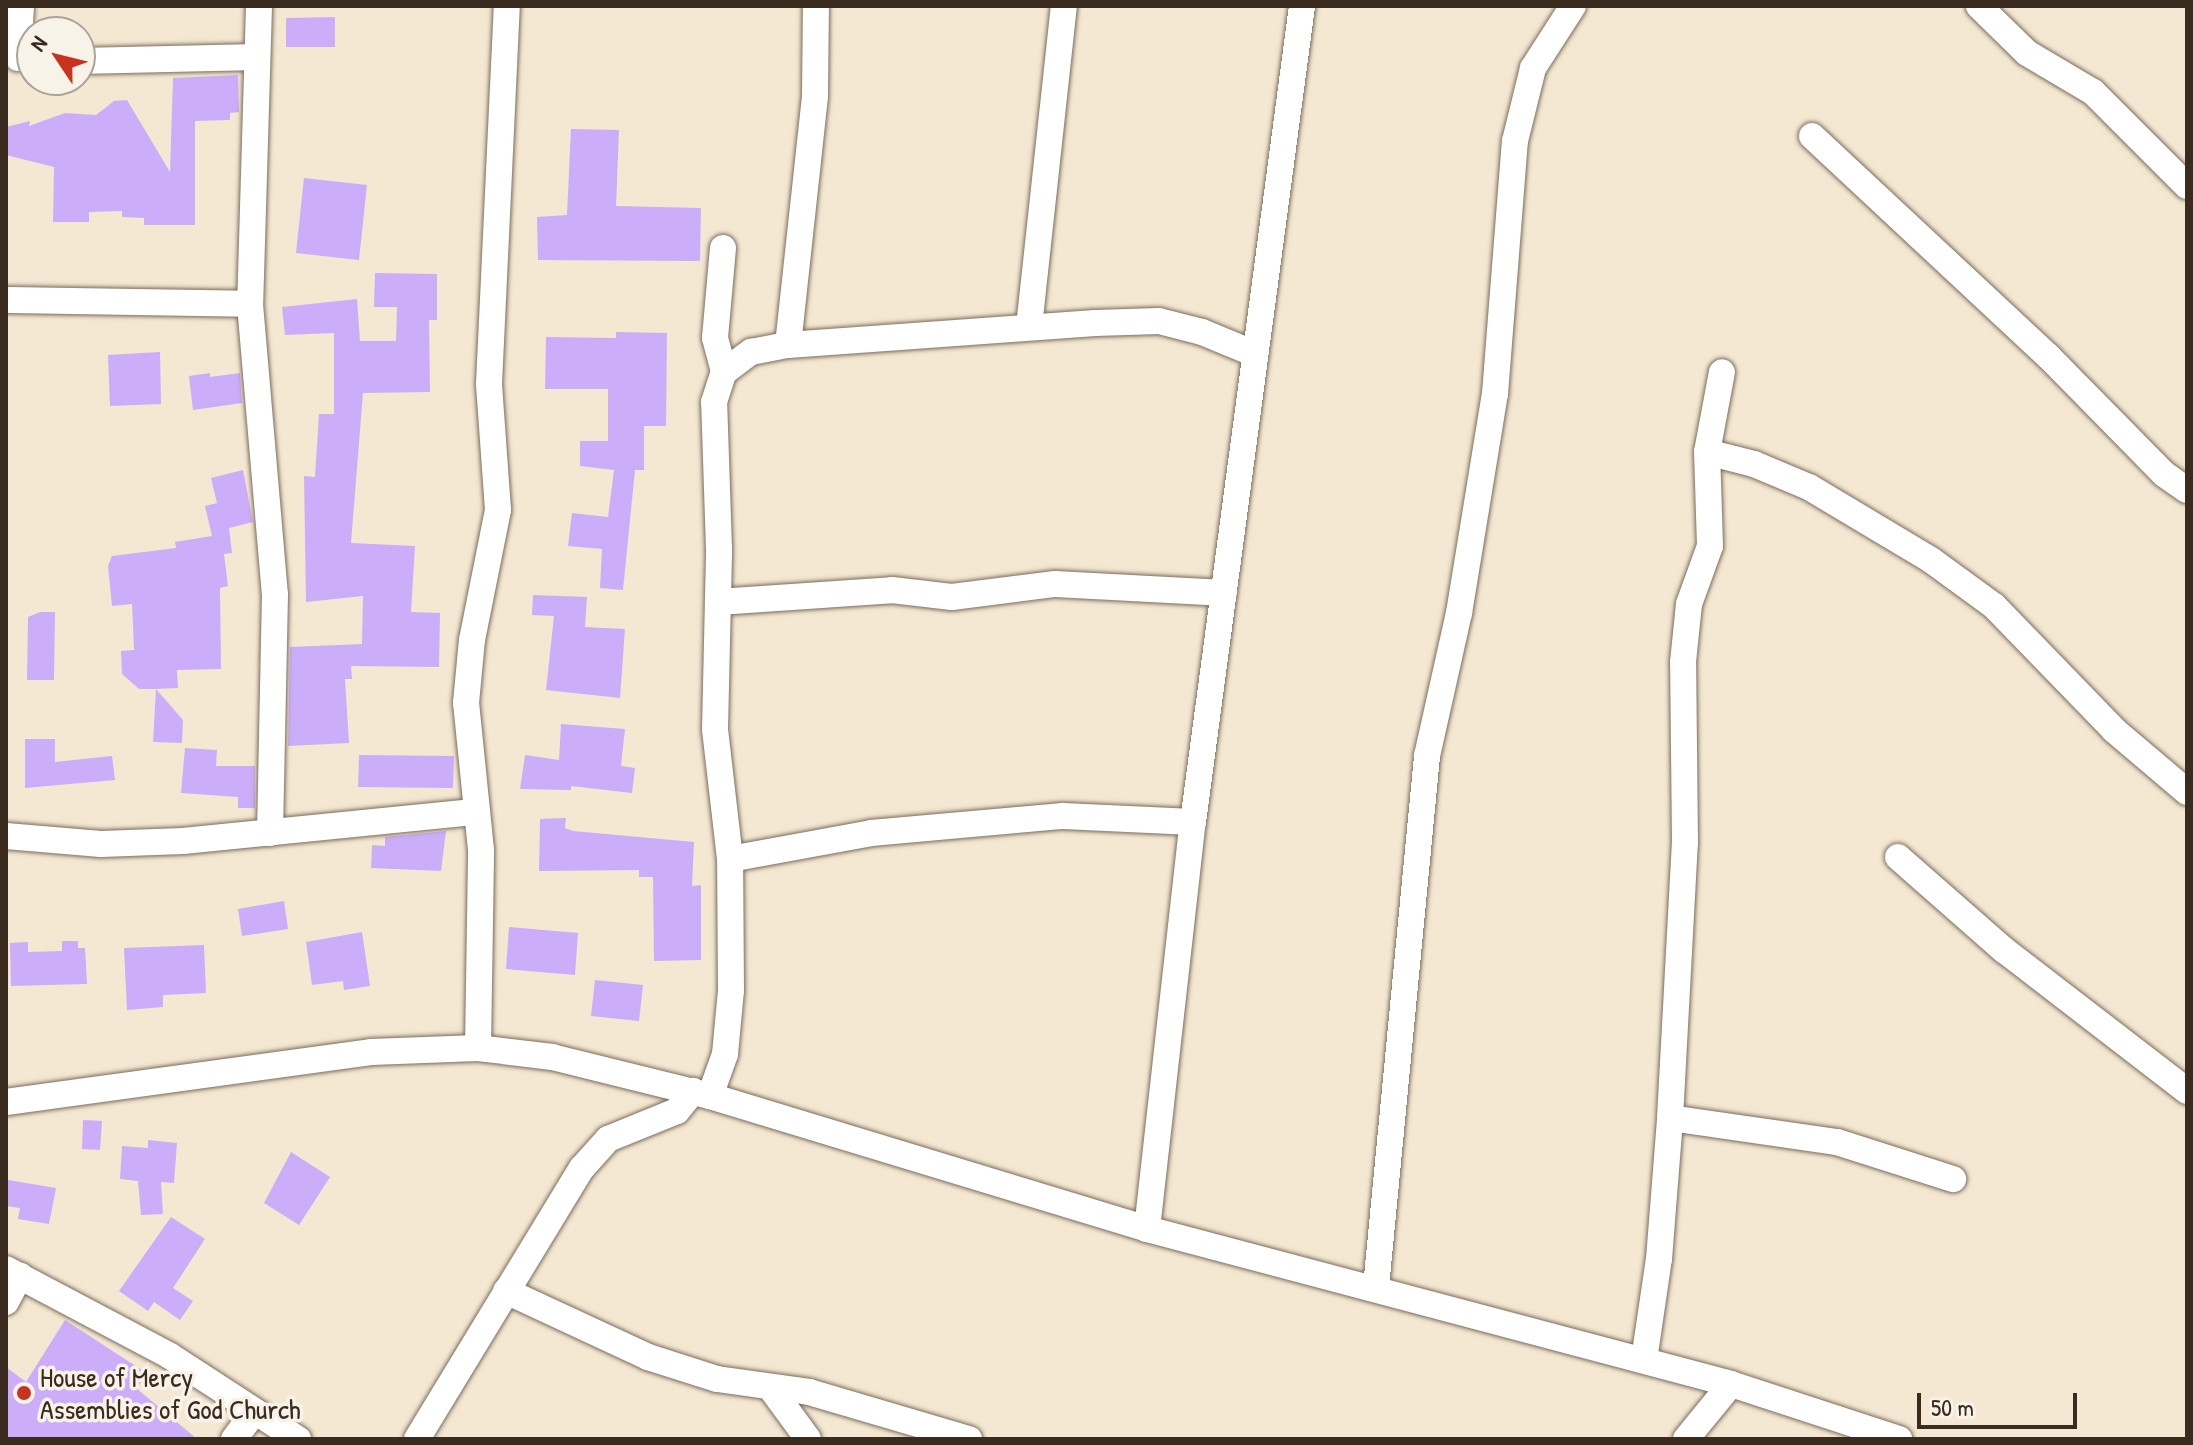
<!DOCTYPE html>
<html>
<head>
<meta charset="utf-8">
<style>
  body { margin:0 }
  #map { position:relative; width:2193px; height:1445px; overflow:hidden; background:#f4e8d2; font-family:"Patrick Hand",sans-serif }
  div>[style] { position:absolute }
  .building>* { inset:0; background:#ccadf9 }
  .roads { filter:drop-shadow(0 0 2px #7c6c5d) drop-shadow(0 0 2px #7c6c5d) }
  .minor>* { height:26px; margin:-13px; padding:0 13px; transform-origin:13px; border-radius:13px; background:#fff }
  .dots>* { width:22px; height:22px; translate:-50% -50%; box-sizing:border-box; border:4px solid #f7f3e8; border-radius:50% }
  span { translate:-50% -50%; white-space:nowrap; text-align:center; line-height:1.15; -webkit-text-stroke:7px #f7f3e8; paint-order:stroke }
  .poi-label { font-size:28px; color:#3b2a1e }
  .left { translate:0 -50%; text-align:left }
  .frame { position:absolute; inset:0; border:8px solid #3b2a1e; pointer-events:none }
  .north { position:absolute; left:16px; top:16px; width:80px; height:80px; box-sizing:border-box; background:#f7f3e8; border:2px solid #aca397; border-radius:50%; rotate:305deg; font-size:22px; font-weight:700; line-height:32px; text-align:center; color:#3b2a1e }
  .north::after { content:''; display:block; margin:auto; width:28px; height:36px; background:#c8321e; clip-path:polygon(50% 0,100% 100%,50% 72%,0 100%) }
  .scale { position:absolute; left:1917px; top:1393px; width:160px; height:36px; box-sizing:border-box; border:4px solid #3b2a1e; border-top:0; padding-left:10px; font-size:24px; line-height:28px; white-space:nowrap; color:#3b2a1e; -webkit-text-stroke:6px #f7f3e8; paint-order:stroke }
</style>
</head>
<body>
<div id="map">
  <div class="building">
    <i style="clip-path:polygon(335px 17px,335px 47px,286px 47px,286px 18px)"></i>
    <i style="clip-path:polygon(238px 75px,239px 112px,230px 113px,230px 120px,195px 121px,195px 225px,144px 225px,144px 218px,122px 217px,122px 211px,89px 212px,89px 222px,53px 222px,54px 167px,6px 155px,6px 127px,30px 121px,29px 126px,65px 113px,96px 115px,114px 101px,127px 100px,170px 172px,173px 78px)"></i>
    <i style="clip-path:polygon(571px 129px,619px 130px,616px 206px,701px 208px,700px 261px,538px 260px,537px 217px,567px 215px)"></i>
    <i style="clip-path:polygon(304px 178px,367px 185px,359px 260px,296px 253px)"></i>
    <i style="clip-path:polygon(375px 273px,437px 274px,437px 320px,429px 320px,430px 392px,363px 393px,351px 543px,415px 546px,411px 612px,440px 613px,439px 667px,351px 666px,352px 679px,345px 679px,349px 743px,288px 746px,290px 647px,362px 644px,363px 596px,306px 602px,304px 476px,315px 477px,319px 414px,334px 414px,334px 333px,285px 335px,282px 307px,357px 299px,360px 341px,396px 341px,397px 307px,374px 307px)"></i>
    <i style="clip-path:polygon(616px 332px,667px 333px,666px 426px,644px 426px,644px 470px,635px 470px,623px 590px,600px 588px,602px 549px,568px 546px,572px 513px,608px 517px,614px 470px,580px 466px,580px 441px,608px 441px,608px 389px,545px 389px,546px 337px,616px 338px)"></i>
    <i style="clip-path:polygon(160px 352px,161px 404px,110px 406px,108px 355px)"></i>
    <i style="clip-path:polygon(210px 373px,210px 377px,240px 373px,242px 403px,193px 410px,189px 376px)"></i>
    <i style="clip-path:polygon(243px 470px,253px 522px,229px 528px,232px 553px,224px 554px,228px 586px,220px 588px,221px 669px,177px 670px,178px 688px,156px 689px,183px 720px,182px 743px,153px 742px,156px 689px,139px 689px,122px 674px,121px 651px,134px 650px,132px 604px,112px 606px,108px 566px,112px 556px,176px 548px,175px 542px,212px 536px,205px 506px,217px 503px,211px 478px)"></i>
    <i style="clip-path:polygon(533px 595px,587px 597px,585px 627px,625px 629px,620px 698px,546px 690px,554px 616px,532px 615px)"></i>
    <i style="clip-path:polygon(40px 612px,55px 612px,54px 680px,27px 680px,28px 617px)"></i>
    <i style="clip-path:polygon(561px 724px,625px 729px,621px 766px,635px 768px,632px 793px,571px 786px,571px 790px,520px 789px,525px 755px,559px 760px)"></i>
    <i style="clip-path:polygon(25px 739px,55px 739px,55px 762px,112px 756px,115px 780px,25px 788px)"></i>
    <i style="clip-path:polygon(185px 748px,217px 750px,216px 766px,255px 766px,255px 808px,238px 808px,238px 797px,181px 793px)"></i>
    <i style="clip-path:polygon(359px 755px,454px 756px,453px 788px,358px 787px)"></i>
    <i style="clip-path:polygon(566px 818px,565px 828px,573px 831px,694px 842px,692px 886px,701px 885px,701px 960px,654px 961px,653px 877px,639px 877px,639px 870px,539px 871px,540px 819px)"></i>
    <i style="clip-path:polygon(446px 831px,441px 871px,371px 868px,372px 845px,385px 846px,385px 837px)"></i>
    <i style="clip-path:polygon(284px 901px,288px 929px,242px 936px,238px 909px)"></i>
    <i style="clip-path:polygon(509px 927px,578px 933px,575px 975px,506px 969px)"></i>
    <i style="clip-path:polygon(362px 932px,370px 986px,344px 990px,343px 981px,312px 985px,306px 942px)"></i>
    <i style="clip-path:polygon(62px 941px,78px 941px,78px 948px,85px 948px,87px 984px,11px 986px,10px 943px,28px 942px,28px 952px,62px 951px)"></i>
    <i style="clip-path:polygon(204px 945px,206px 993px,163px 995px,163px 1007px,127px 1010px,124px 948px)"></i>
    <i style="clip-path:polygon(595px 980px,643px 985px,639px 1021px,591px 1016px)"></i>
    <i style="clip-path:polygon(83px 1120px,102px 1121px,100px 1150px,82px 1149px)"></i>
    <i style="clip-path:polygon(148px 1140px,177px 1143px,174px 1183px,161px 1182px,163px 1214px,141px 1215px,138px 1181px,120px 1179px,122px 1146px,148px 1148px)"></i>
    <i style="clip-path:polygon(291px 1152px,330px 1177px,299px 1225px,264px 1203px)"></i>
    <i style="clip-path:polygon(8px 1180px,56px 1188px,49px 1224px,18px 1219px,20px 1208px,6px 1206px)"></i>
    <i style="clip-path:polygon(171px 1217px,205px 1239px,173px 1288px,193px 1301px,180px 1320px,154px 1302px,148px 1311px,119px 1291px)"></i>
    <i style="clip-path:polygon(65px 1320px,148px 1374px,136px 1388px,197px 1439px,6px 1439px,6px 1367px,26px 1382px)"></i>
  </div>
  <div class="roads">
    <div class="minor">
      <i style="left:259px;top:6px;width:298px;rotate:91.7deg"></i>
      <i style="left:250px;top:304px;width:291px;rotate:85.1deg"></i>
      <i style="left:275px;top:594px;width:239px;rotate:91.2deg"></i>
      <i style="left:1979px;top:6px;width:67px;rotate:44.4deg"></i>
      <i style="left:2027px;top:53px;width:77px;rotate:30.6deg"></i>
      <i style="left:2093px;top:92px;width:133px;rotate:45deg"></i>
      <i style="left:18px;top:58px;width:52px;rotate:-86.7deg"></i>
      <i style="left:80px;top:61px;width:177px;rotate:-1.3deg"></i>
      <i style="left:1812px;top:136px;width:323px;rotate:43deg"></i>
      <i style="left:2048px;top:356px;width:165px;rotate:45.5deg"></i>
      <i style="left:2164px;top:474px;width:28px;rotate:35deg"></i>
      <i style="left:723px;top:248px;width:90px;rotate:95.1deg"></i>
      <i style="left:715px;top:338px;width:35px;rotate:75deg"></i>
      <i style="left:6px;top:300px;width:244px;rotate:0.9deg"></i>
      <i style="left:1029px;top:327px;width:323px;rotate:-83.8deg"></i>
      <i style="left:788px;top:345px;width:250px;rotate:-83.8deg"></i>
      <i style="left:815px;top:96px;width:90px;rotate:-89.4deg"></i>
      <i style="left:1707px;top:452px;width:49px;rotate:14.3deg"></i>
      <i style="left:1754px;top:464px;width:60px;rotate:22.7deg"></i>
      <i style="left:1809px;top:487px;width:142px;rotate:30.9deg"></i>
      <i style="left:1931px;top:560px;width:78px;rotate:36.1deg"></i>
      <i style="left:1994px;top:606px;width:173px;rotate:45.9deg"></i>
      <i style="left:2114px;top:730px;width:96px;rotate:40.3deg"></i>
      <i style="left:718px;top:602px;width:174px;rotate:-3.9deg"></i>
      <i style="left:892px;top:590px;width:60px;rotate:6.7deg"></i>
      <i style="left:952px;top:597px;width:104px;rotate:-7.2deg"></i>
      <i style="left:1055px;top:584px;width:169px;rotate:3deg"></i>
      <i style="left:6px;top:836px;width:95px;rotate:4.8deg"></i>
      <i style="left:101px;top:844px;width:82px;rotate:-2.1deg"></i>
      <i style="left:183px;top:841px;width:292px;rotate:-5.7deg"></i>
      <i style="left:1898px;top:857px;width:141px;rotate:41.3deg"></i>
      <i style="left:2004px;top:950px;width:231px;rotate:37.6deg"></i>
      <i style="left:730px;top:859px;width:143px;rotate:-10.4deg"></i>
      <i style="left:871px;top:833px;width:193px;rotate:-5.1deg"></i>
      <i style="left:1063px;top:816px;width:130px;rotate:2.6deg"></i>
      <i style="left:478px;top:1048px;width:198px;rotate:-89.1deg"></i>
      <i style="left:481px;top:850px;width:148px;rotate:-95.8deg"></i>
      <i style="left:466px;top:703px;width:63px;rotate:-84.6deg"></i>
      <i style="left:472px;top:640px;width:133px;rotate:-78.7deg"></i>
      <i style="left:498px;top:510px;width:126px;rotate:-94.1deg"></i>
      <i style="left:489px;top:384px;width:378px;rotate:-87.3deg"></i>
      <i style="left:710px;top:1096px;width:45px;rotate:-70.3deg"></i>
      <i style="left:725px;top:1054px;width:64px;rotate:-84.6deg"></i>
      <i style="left:731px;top:990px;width:131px;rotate:-90.4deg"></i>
      <i style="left:730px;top:859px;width:130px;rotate:-96.6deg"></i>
      <i style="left:715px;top:730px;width:181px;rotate:-88.7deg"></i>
      <i style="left:719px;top:549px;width:147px;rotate:-91.9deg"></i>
      <i style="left:714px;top:402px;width:32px;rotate:-72deg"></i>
      <i style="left:724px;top:372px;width:34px;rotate:-37deg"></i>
      <i style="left:751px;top:352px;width:38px;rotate:-11deg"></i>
      <i style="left:788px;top:345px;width:308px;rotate:-4.1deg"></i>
      <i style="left:1095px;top:323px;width:64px;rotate:-1.8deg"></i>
      <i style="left:1159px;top:321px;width:44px;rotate:14.3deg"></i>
      <i style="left:1202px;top:332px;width:57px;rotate:22.5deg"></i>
      <i style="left:6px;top:1102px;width:368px;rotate:-7.8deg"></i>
      <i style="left:371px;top:1052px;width:107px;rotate:-2.1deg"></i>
      <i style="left:478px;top:1048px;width:75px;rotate:6.9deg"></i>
      <i style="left:552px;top:1057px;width:163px;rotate:13.9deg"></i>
      <i style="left:710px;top:1096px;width:457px;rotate:16.9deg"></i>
      <i style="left:1147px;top:1229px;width:604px;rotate:14.86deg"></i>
      <i style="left:1731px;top:1384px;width:177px;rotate:18.1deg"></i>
      <i style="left:1670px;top:1118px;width:169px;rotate:8.2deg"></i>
      <i style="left:1837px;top:1142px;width:122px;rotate:17.7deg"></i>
      <i style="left:1147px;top:1229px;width:410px;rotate:-83.6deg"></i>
      <i style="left:1193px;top:822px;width:823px;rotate:-82.39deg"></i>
      <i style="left:6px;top:1269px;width:186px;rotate:27.9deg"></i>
      <i style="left:170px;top:1356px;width:153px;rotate:33deg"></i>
      <i style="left:1376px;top:1287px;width:533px;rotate:-84.51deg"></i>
      <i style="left:1427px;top:756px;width:147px;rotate:-77.4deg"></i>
      <i style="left:1459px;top:613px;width:222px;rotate:-80.7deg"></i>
      <i style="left:1495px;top:394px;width:254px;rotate:-85.5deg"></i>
      <i style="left:1515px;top:141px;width:75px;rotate:-76.1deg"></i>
      <i style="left:1533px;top:68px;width:74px;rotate:-57.2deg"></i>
      <i style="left:506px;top:1291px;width:157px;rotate:24.9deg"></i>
      <i style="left:648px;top:1357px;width:72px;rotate:17.7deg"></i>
      <i style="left:717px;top:1379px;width:93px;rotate:8deg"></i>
      <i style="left:809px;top:1392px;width:167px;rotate:16.4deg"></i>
      <i style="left:6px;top:1302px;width:30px;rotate:-62deg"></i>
      <i style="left:1644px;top:1360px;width:102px;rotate:-81.6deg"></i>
      <i style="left:1659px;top:1259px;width:141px;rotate:-85.5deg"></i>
      <i style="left:1670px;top:1118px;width:275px;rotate:-86.9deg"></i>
      <i style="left:1685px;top:843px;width:181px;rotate:-90.6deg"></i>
      <i style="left:1683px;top:662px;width:58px;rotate:-84.1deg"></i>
      <i style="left:1689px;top:604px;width:62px;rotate:-70.1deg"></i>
      <i style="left:1710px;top:546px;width:94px;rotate:-91.8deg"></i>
      <i style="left:1707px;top:452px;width:81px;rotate:-79.4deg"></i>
      <i style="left:770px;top:1387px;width:64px;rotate:53.8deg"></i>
      <i style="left:234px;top:1439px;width:34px;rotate:-53deg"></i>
      <i style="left:417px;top:1439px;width:317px;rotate:-58.7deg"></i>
      <i style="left:582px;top:1168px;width:39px;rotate:-48deg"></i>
      <i style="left:608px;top:1139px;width:74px;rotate:-22.1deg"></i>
      <i style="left:677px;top:1111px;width:26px;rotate:-51deg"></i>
      <i style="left:1686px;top:1439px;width:71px;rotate:-50.7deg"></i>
    </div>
  </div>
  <div class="dots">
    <i style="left:24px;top:1393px;background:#c8321e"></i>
  </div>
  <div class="poi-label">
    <span class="left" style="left:40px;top:1393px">House of Mercy<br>Assemblies of God Church</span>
  </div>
  <div class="frame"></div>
  <div class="north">N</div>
  <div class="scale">50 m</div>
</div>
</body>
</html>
